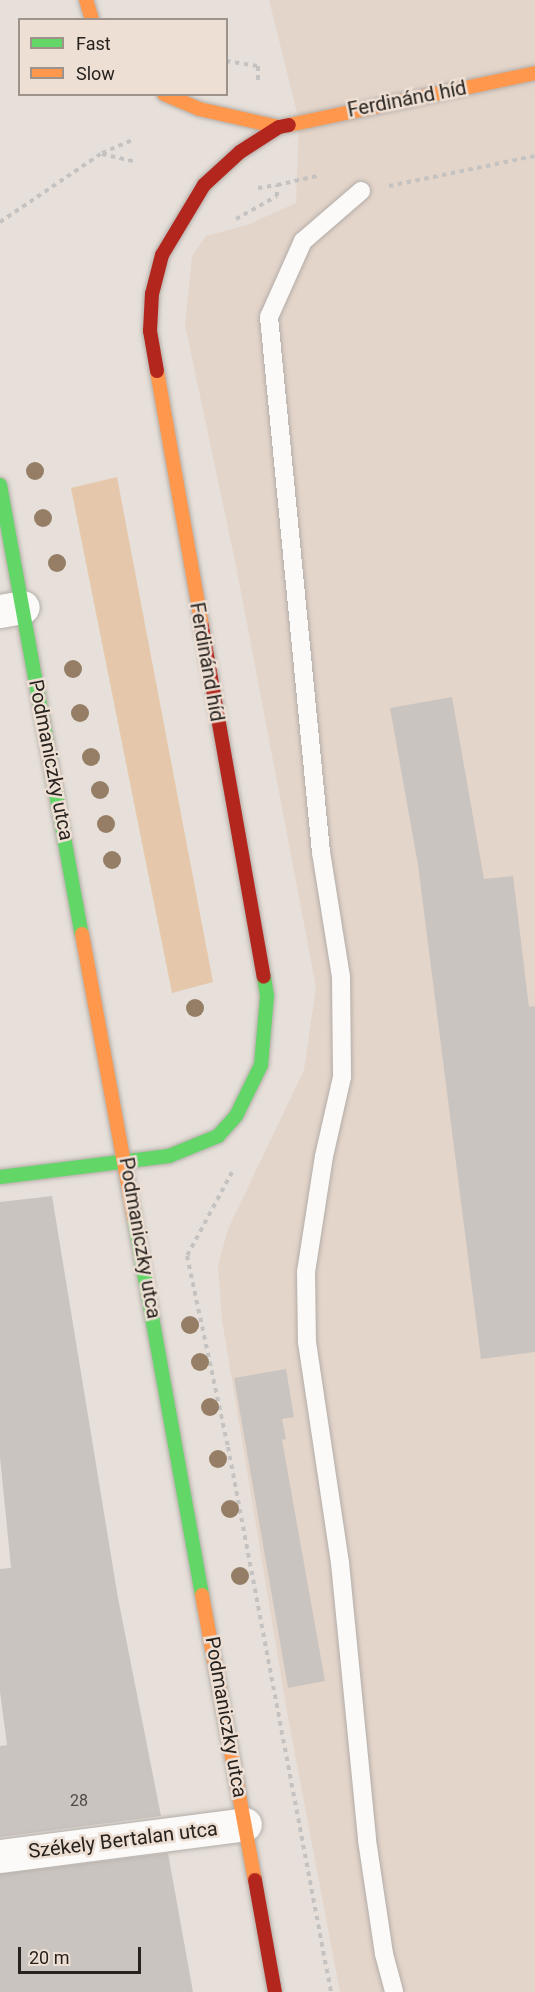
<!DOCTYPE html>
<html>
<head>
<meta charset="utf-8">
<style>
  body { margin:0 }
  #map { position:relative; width:535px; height:1992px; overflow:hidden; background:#e7e0da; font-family:Roboto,sans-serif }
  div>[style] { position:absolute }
  .built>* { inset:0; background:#e4d5ca }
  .green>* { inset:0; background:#e5c7ac }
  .building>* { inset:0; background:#cac4c0 }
  .path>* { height:4px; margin-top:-2px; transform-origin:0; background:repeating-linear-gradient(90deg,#c5c3c2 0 4.5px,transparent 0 9px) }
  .roads { filter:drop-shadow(0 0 2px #b3ada8) drop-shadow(0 0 2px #b3ada8) }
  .lane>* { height:18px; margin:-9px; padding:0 9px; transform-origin:9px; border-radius:9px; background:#fbfaf9 }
  .street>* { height:33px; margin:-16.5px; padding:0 16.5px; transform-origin:16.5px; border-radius:16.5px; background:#fbfaf9 }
  .fast>* { height:14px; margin:-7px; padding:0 7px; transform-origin:7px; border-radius:7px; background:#63d668 }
  .slow>* { height:14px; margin:-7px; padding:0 7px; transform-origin:7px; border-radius:7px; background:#ff974d }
  .jam>* { height:14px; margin:-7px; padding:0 7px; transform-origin:7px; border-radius:7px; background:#b3261e }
  .trees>* { width:18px; height:18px; margin:-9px; border-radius:50%; background:#957e65 }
  span { translate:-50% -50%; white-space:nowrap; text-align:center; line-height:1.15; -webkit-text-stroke:5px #eddfd4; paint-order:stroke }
  .number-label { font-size:16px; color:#504a46 }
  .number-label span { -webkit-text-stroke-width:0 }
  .street-label { font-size:20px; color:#27221e }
  .legend { position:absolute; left:18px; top:18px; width:210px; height:78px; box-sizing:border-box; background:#eddfd4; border:2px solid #9e938b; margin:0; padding:8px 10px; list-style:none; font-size:18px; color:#27221e }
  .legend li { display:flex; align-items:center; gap:12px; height:30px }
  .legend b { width:30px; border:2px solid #9e938b }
  .scale { position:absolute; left:18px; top:1947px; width:123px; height:27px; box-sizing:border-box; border:3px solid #27221e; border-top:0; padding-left:8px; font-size:18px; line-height:21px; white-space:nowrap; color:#27221e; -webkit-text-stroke:4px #eddfd4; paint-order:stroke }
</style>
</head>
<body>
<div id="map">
  <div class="built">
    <i style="clip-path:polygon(269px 0,535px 0,535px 1992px,340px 1992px,287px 1712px,222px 1320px,218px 1265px,228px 1229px,304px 1070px,316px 987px,236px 566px,185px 325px,192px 256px,206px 236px,247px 225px,296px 203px,299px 121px)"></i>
  </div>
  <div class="green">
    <i style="clip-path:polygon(117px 477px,213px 982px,172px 993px,71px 488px)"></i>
  </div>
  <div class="building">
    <i style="clip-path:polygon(452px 697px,484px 879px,513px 876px,529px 1007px,535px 1006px,535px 1352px,481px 1359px,418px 865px,390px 708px)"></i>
    <i style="clip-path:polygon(52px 1196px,118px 1598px,161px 1816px,0 1837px,0 1746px,7px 1745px,0 1692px,0 1569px,11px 1568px,0 1457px,0 1202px)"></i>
    <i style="clip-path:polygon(286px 1369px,294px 1417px,282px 1419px,286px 1439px,282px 1440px,325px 1681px,288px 1688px,234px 1378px)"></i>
    <i style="clip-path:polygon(168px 1853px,193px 1992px,0 1992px,0 1874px)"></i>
  </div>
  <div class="path">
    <i style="left:226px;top:61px;width:32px;rotate:9deg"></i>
    <i style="left:258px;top:66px;width:18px;rotate:90deg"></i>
    <i style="left:102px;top:154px;width:35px;rotate:13deg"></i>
    <i style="left:389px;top:186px;width:149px;rotate:-11.6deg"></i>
    <i style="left:258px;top:188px;width:19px;rotate:-9deg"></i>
    <i style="left:236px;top:219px;width:47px;rotate:-29.3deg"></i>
    <i style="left:277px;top:196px;width:11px;rotate:-90deg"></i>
    <i style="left:277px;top:185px;width:41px;rotate:-12.7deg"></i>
    <i style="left:0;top:222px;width:123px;rotate:-34.1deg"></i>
    <i style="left:102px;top:153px;width:34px;rotate:-23deg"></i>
    <i style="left:232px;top:1172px;width:95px;rotate:118.2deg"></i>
    <i style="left:187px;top:1256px;width:195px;rotate:77.9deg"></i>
    <i style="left:228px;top:1447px;width:555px;rotate:79.3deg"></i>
  </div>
  <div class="roads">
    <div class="lane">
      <i style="left:361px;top:191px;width:77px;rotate:139.2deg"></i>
      <i style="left:303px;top:241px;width:83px;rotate:114.1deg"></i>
      <i style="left:269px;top:317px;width:538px;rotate:84.45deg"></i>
      <i style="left:321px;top:852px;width:127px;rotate:80.9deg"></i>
      <i style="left:341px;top:977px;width:100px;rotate:89.4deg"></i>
      <i style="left:342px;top:1077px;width:81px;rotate:102.8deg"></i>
      <i style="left:324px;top:1156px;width:117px;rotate:98.8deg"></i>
      <i style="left:306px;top:1272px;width:70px;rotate:89.2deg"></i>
      <i style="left:307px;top:1342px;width:223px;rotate:81.5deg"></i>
      <i style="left:340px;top:1563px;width:278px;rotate:84.4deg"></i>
      <i style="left:367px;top:1840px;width:115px;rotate:81.5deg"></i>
      <i style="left:384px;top:1954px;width:39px;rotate:75deg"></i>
    </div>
    <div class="street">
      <i style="left:0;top:611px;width:23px;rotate:-10deg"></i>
      <i style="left:0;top:1856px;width:247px;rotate:-7.4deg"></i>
    </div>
    <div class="fast">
      <i style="left:0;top:485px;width:456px;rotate:79.7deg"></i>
      <i style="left:0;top:1177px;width:170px;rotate:-7.1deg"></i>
      <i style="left:169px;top:1156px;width:53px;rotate:-22.2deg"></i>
      <i style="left:218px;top:1136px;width:27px;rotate:-48deg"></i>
      <i style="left:236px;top:1116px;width:57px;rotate:-63.9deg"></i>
      <i style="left:261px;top:1065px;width:69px;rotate:-85deg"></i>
      <i style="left:267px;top:996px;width:19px;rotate:-99deg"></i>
      <i style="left:134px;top:1217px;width:384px;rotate:79.8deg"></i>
    </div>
    <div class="slow">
      <i style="left:86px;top:0;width:21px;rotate:73deg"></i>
      <i style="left:164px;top:94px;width:38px;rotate:23deg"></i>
      <i style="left:199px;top:109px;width:82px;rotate:12.7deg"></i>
      <i style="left:289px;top:125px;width:251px;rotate:-11.9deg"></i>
      <i style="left:157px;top:371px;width:260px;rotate:80deg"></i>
      <i style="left:82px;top:934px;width:288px;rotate:79.6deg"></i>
      <i style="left:202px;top:1595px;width:290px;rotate:79.5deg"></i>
    </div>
    <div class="jam">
      <i style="left:157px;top:371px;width:41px;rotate:-99.9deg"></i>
      <i style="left:150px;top:331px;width:37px;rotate:-87deg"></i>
      <i style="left:152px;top:294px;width:40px;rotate:-75.6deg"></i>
      <i style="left:162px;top:255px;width:82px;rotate:-59deg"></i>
      <i style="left:204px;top:185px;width:49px;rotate:-42.5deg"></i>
      <i style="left:240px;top:152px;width:46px;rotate:-32.7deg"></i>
      <i style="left:279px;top:127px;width:10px;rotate:-11deg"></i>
      <i style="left:202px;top:627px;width:355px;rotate:80deg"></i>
      <i style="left:255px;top:1880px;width:114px;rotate:79.9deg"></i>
    </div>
  </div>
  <div class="trees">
    <i style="left:35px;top:471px"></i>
    <i style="left:43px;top:518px"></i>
    <i style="left:57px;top:563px"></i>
    <i style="left:73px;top:669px"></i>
    <i style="left:80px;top:713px"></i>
    <i style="left:91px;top:757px"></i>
    <i style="left:100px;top:790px"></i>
    <i style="left:106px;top:824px"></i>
    <i style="left:112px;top:860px"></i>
    <i style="left:195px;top:1008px"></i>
    <i style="left:190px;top:1325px"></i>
    <i style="left:200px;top:1362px"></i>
    <i style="left:210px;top:1407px"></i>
    <i style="left:218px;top:1459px"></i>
    <i style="left:230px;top:1509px"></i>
    <i style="left:240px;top:1576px"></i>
  </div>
  <div class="number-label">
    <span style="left:79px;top:1801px">28</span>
  </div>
  <div class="street-label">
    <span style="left:407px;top:99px;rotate:-11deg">Ferdinánd híd</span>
    <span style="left:207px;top:662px;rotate:80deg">Ferdinánd híd</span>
    <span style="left:51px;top:760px;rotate:79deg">Podmaniczky utca</span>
    <span style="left:140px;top:1238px;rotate:80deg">Podmaniczky utca</span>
    <span style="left:226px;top:1717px;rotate:80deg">Podmaniczky utca</span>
    <span style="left:123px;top:1840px;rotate:-7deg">Székely Bertalan utca</span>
  </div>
  <ul class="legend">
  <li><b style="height:8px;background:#63d668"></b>Fast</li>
  <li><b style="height:8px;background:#ff974d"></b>Slow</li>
  </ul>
  <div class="scale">20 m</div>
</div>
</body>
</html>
